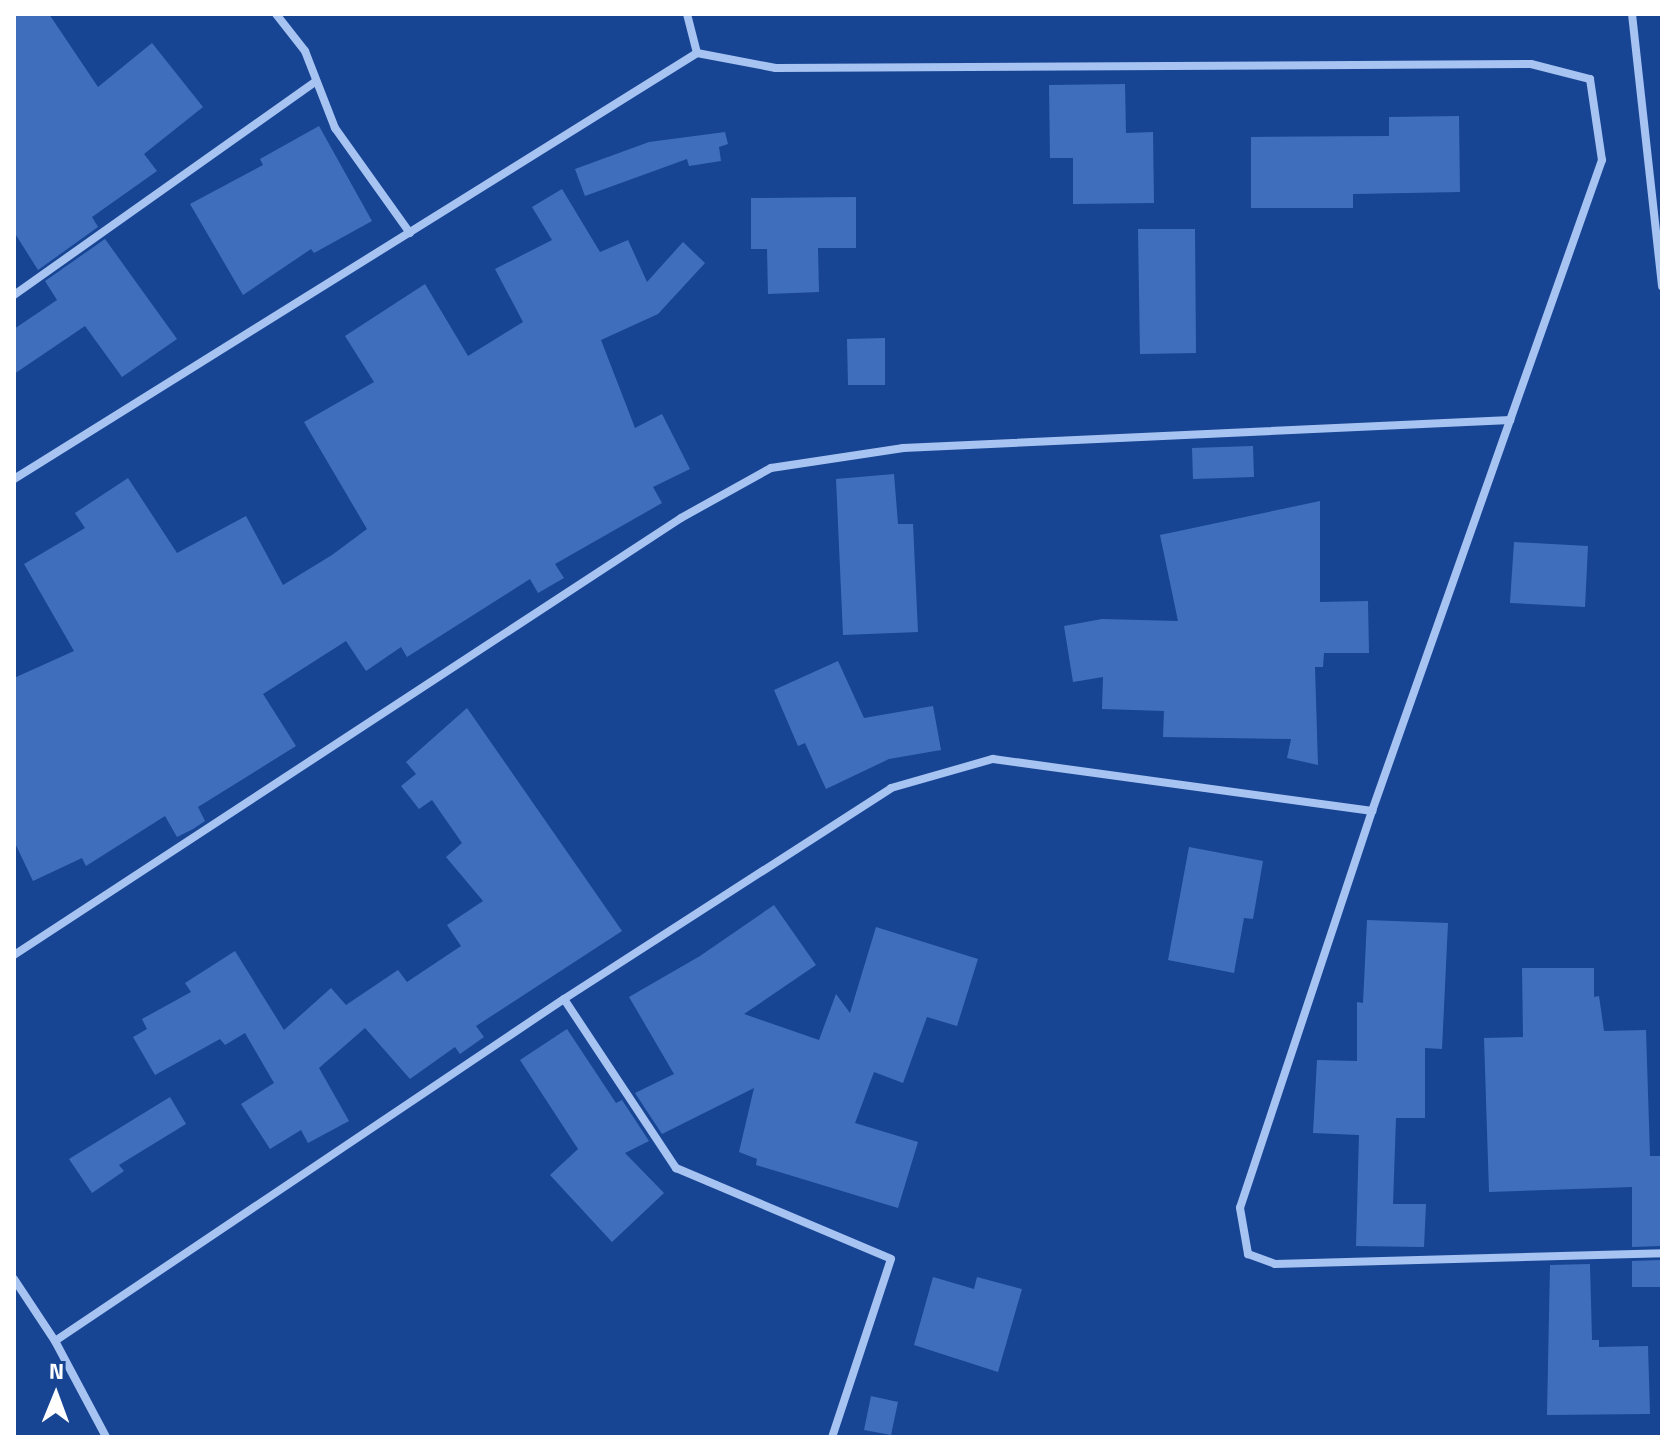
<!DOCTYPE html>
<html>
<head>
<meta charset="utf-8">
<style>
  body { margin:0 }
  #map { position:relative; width:1676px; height:1451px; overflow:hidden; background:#174594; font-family:"Titillium Web",sans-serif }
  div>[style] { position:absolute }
  .building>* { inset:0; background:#3f6fbc }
  .minor>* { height:8px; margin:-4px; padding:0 4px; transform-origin:4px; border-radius:4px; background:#a7c3f1 }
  span { translate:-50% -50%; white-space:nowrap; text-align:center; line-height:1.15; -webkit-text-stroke:6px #174594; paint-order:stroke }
  .frame { position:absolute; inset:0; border:16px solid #fff; pointer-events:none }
  .north { position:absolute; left:16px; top:1355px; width:80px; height:80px; -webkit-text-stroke:6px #174594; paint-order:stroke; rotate:1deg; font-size:22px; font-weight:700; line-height:32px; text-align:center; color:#fff }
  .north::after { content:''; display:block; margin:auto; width:28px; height:36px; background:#fff; clip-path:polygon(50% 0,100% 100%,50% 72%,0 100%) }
</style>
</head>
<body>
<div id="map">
  <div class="building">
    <i style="clip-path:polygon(14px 14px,49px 14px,98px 87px,152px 43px,203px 107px,144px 154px,157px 171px,92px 217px,98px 227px,38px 270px,14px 232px)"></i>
    <i style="clip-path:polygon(1125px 84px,1126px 133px,1153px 132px,1154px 203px,1073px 204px,1073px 158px,1050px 158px,1049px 85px)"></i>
    <i style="clip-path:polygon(1459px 116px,1460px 192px,1353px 194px,1353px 208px,1251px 208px,1251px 137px,1389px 136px,1389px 117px)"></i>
    <i style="clip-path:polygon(319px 126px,372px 221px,314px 253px,311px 249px,243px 295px,190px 204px,263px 165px,260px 159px)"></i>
    <i style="clip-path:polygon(725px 132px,728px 144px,719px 147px,721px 161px,689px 166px,687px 159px,585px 196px,575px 169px,649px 142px)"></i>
    <i style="clip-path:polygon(562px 189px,600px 252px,628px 240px,647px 282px,683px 242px,705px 263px,658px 314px,601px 340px,635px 428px,662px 414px,690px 469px,653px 487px,662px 503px,555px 564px,564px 578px,538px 593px,530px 579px,407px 657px,401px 647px,366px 671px,346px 641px,263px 694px,296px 746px,198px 807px,205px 821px,193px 829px,177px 837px,165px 816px,86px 866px,82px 858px,33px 881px,14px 841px,14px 678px,74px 651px,24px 564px,85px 528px,75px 513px,128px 478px,177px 553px,246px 516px,283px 585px,332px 555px,367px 529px,304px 422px,374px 382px,345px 336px,425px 284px,468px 356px,523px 322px,495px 269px,552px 240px,532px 207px)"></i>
    <i style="clip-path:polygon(856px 197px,856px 248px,818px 248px,819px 292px,768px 294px,767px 249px,751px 249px,751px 198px)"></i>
    <i style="clip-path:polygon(1138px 229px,1195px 229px,1196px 353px,1140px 354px)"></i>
    <i style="clip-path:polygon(105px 239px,177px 339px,122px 377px,85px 326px,14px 374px,14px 329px,57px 300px,45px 281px)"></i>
    <i style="clip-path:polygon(885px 338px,885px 385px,848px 385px,847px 339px)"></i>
    <i style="clip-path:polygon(1253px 446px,1254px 477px,1193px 479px,1192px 448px)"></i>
    <i style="clip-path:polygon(894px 474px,898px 524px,913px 524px,918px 632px,843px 635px,836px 479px)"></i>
    <i style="clip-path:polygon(1320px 501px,1320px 602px,1368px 601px,1369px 653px,1324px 653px,1323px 667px,1315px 667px,1318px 765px,1287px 758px,1291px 739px,1163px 737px,1164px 711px,1102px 709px,1103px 677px,1073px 682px,1064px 626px,1102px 619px,1178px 621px,1160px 535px)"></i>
    <i style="clip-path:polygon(1514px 542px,1588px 546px,1585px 607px,1510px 603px)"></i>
    <i style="clip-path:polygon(838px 661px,864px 718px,933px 706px,941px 750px,889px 759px,826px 789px,805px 743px,798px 746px,774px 690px)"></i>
    <i style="clip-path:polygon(467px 708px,622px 931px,476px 1026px,484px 1037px,460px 1054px,455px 1047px,410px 1079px,365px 1028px,319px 1068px,349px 1121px,308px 1143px,301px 1130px,270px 1149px,241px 1104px,274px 1083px,245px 1033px,225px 1045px,220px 1039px,155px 1075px,133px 1037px,147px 1029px,142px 1019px,191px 992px,185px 983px,235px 951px,284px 1030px,331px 988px,346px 1005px,398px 970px,407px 982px,461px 946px,447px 925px,483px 901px,446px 857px,462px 843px,432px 800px,419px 809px,401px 786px,416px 774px,406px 762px)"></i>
    <i style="clip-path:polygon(1189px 847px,1263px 861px,1253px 919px,1244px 918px,1234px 973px,1168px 960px)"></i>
    <i style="clip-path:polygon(774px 905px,816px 965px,744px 1014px,819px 1040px,836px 994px,850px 1013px,876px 927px,978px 959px,957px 1026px,927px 1017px,903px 1083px,874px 1072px,855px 1123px,918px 1142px,898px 1208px,756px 1165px,757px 1159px,739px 1152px,754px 1088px,662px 1134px,635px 1093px,674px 1074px,629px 997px,700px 956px)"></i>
    <i style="clip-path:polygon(1367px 920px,1448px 923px,1442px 1049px,1425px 1048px,1425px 1118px,1396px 1118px,1393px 1204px,1426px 1204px,1424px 1247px,1356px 1246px,1359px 1135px,1313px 1133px,1317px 1060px,1357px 1061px,1357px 1002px,1363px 1003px)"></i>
    <i style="clip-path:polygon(1522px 968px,1594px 968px,1594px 997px,1599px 996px,1604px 1031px,1646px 1030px,1650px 1156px,1661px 1156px,1661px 1246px,1632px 1247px,1632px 1187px,1489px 1192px,1484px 1038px,1523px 1037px)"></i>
    <i style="clip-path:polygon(567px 1029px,616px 1103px,622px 1100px,649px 1141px,625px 1153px,664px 1193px,612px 1242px,550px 1175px,578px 1149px,520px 1060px)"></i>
    <i style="clip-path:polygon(170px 1097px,186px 1124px,119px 1165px,124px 1171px,92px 1193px,69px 1159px)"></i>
    <i style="clip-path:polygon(1661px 1260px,1660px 1287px,1632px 1287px,1632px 1261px)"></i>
    <i style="clip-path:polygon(1590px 1264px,1592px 1340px,1599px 1340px,1599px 1347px,1648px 1346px,1650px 1414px,1547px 1415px,1550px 1265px)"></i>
    <i style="clip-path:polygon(933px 1277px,974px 1289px,977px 1277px,1022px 1289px,998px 1372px,914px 1345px)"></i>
    <i style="clip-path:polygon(871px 1396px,898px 1402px,891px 1435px,864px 1430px)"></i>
  </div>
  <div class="minor">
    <i style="left:276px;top:14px;width:47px;rotate:51.9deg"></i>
    <i style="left:305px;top:51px;width:83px;rotate:68.7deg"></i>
    <i style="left:335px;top:128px;width:129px;rotate:54.5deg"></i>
    <i style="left:687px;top:14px;width:40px;rotate:75.6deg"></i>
    <i style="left:697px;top:53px;width:80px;rotate:10.8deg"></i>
    <i style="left:776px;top:68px;width:755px;rotate:-0.3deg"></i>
    <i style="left:1531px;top:64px;width:61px;rotate:14.3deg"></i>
    <i style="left:1590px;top:79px;width:82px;rotate:81.6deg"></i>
    <i style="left:1602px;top:160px;width:690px;rotate:109.46deg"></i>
    <i style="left:1372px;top:811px;width:418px;rotate:108.4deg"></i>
    <i style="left:1240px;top:1208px;width:47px;rotate:80.1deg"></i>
    <i style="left:1248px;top:1254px;width:29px;rotate:20deg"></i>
    <i style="left:1275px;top:1264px;width:387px;rotate:-1.6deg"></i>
    <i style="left:1632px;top:14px;width:274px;rotate:83.7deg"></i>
    <i style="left:14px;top:295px;width:370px;rotate:-35.3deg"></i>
    <i style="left:14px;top:479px;width:805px;rotate:-31.95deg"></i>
    <i style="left:14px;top:955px;width:797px;rotate:-33.23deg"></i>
    <i style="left:681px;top:518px;width:103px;rotate:-29.1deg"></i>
    <i style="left:771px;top:468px;width:134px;rotate:-8.6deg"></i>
    <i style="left:903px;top:448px;width:608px;rotate:-2.64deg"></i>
    <i style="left:564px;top:999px;width:203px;rotate:56.5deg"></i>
    <i style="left:676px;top:1168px;width:233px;rotate:22.9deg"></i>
    <i style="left:891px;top:1259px;width:188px;rotate:108.3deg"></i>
    <i style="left:14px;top:1279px;width:74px;rotate:56.5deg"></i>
    <i style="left:55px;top:1341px;width:109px;rotate:62deg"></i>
    <i style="left:55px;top:1341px;width:613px;rotate:-33.9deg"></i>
    <i style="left:564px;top:999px;width:389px;rotate:-32.8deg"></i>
    <i style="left:891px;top:788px;width:106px;rotate:-15.9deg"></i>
    <i style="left:993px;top:759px;width:383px;rotate:7.8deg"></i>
  </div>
  <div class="frame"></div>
  <div class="north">N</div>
</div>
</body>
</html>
